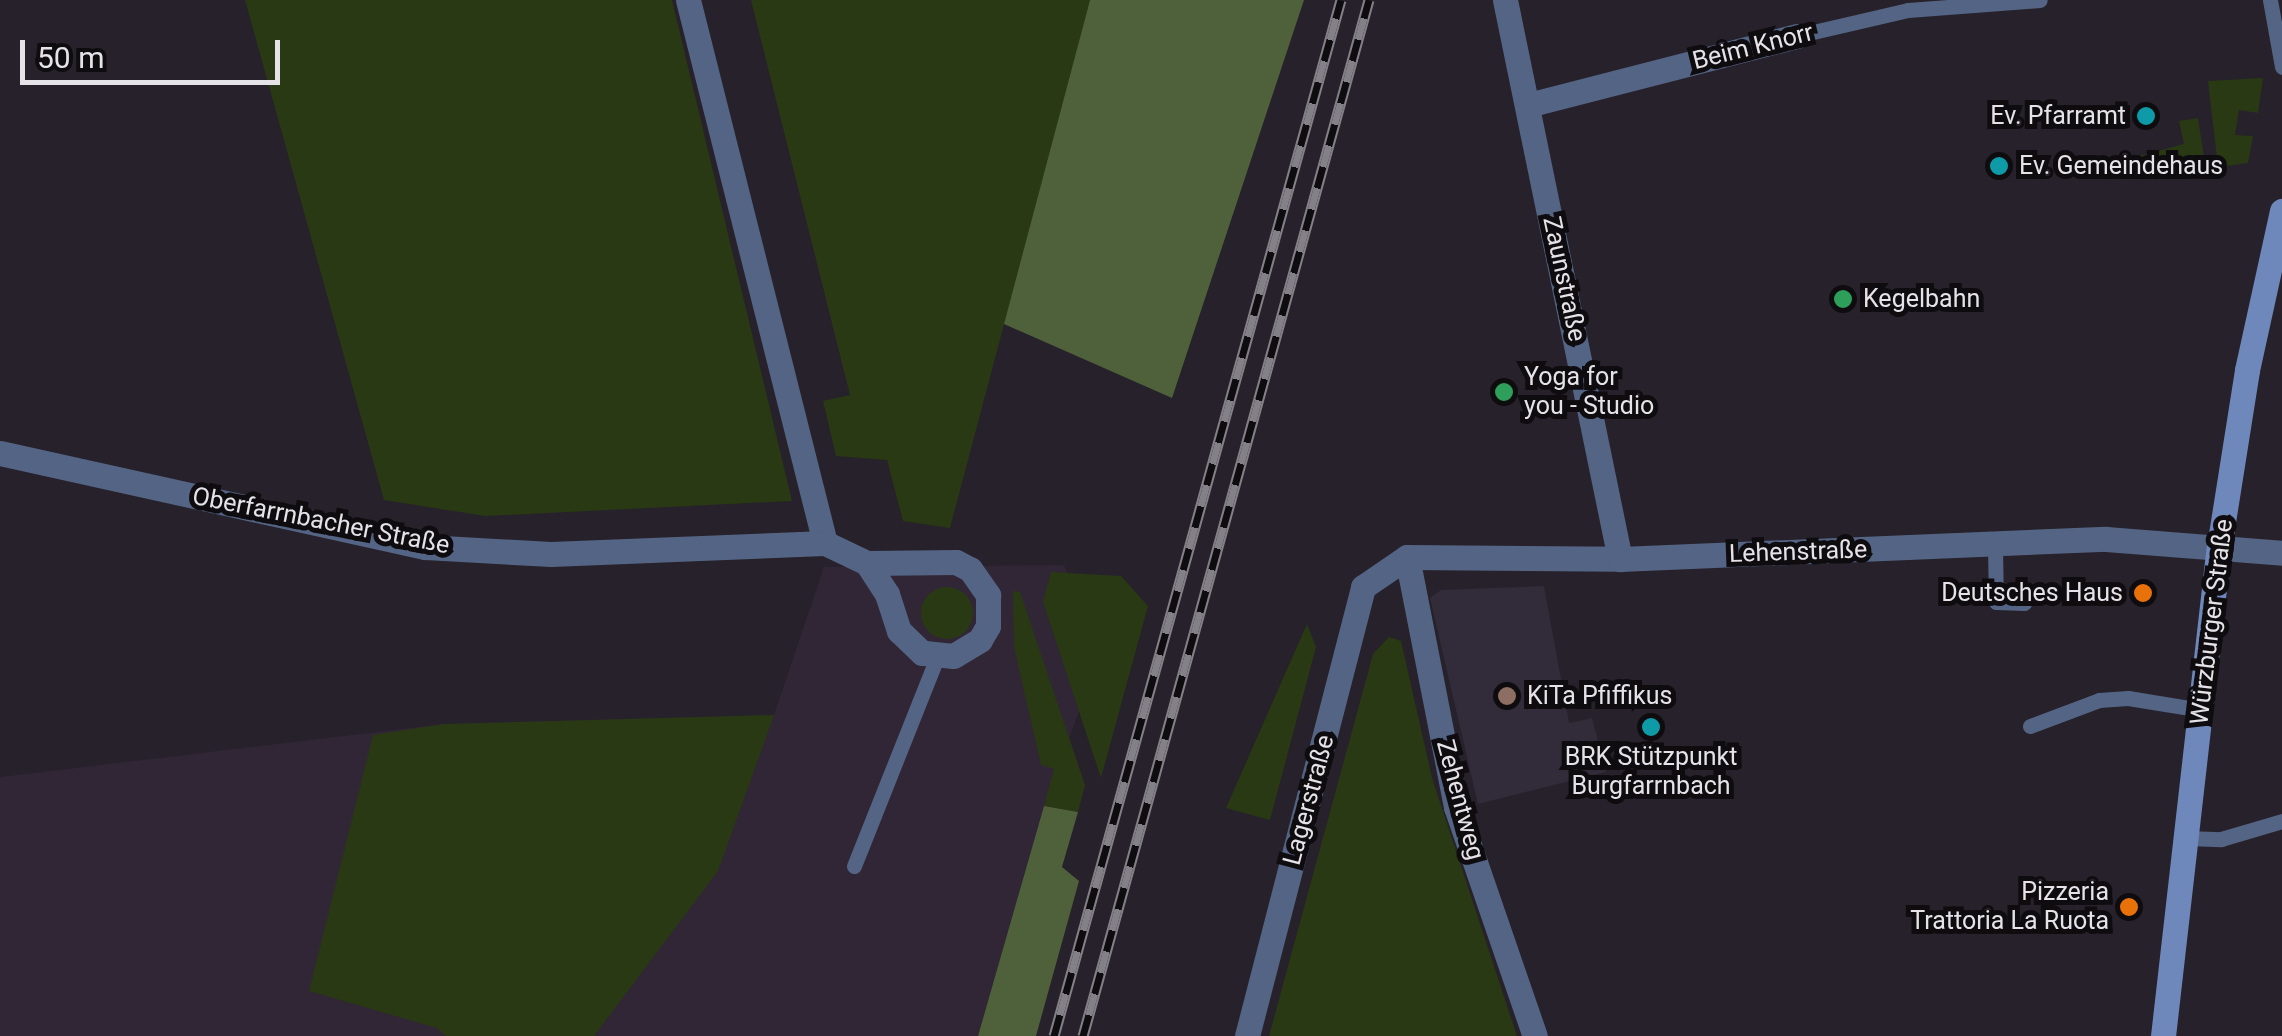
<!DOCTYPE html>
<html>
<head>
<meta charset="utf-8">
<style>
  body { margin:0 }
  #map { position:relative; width:2282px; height:1036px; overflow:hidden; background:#26212a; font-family:Roboto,sans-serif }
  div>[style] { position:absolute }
  .built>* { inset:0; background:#322b39 }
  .industrial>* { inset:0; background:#312635 }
  .green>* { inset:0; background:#293914 }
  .round { border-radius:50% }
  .forest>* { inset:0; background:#4f613b }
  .lane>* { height:15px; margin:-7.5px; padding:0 7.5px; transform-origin:7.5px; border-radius:7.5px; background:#546484 }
  .street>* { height:25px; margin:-12.5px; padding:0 12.5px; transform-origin:12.5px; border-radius:12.5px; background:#546484 }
  .secondary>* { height:25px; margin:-12.5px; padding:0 12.5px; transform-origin:12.5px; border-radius:12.5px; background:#6f88bc }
  .rail>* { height:11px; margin-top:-5.5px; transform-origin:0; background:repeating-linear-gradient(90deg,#0e0c0f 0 22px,#848088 0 44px); box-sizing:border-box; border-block:2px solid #848088 }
  .dots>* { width:28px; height:28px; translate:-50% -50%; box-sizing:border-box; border:5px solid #0e0c0f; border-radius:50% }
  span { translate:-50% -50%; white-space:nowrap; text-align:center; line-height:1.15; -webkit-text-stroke:10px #0e0c0f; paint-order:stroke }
  .street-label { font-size:25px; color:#e5e2e8 }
  .poi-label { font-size:25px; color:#e5e2e8 }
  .right { translate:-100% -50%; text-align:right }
  .left { translate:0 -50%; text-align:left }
  .scale { position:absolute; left:20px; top:40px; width:260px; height:45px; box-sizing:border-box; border:5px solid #e5e2e8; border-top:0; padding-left:12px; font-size:30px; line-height:35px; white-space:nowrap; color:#e5e2e8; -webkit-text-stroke:8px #0e0c0f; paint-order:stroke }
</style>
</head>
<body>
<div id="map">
  <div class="built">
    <i style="clip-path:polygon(1544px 586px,1569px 723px,1592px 718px,1606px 772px,1478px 804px,1430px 598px,1441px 590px)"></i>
  </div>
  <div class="industrial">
    <i style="clip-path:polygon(1064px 565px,1099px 657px,1044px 806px,978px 1036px,0 1036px,0 777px,444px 724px,774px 715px,824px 567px)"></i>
  </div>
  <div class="green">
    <i style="clip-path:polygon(245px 0,672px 0,792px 501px,485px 516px,384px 500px)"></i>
    <i style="clip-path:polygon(751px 0,1090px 0,950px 528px,903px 521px,887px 460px,836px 456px,823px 401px,850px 395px)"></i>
    <i style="clip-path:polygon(2263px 78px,2258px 113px,2239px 110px,2235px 135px,2253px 136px,2248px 163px,2218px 167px,2208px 81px)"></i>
    <i style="clip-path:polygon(2198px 118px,2205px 164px,2130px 175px,2125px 160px,2184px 144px,2179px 121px)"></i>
    <i style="clip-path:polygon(1051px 572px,1121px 576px,1148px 606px,1101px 778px,1043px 602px)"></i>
    <i class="round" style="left:921px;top:587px;width:52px;height:52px"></i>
    <i style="clip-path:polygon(1013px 591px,1020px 592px,1085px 785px,1078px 812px,1044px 806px,1054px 769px,1041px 765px,1014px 647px)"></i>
    <i style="clip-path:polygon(1307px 624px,1316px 647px,1270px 820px,1226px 808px)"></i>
    <i style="clip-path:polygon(1389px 637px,1401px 641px,1432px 778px,1517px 1036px,1269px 1036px,1373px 654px)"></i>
    <i style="clip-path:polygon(774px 715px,718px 871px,594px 1036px,446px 1036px,437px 1028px,309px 991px,373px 735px,444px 724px)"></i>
  </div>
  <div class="forest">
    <i style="clip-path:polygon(1090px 0,1304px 0,1172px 398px,1004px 324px)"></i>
    <i style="clip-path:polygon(1044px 806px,1078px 812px,1062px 867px,1079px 881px,1036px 1036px,978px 1036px)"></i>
  </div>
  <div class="lane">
    <i style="left:2270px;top:0;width:68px;rotate:79.8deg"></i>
    <i style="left:1796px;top:36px;width:115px;rotate:-13.1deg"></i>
    <i style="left:1908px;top:10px;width:132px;rotate:-4.3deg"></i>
    <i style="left:1995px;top:547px;width:55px;rotate:89deg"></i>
    <i style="left:1996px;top:602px;width:28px;rotate:2deg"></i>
    <i style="left:2024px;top:603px;width:14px;rotate:-73deg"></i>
    <i style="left:2030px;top:726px;width:74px;rotate:-20.6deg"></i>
    <i style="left:2099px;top:700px;width:29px;rotate:-4deg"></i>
    <i style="left:2128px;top:698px;width:74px;rotate:9.3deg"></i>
    <i style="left:2187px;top:838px;width:34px;rotate:2deg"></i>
    <i style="left:2221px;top:839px;width:64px;rotate:-16.4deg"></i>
    <i style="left:854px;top:866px;width:225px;rotate:-68.3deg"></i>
  </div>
  <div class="street">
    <i style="left:688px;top:0;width:560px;rotate:75.84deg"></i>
    <i style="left:1505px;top:0;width:571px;rotate:78.38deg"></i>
    <i style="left:1528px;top:105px;width:277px;rotate:-14.4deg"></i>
    <i style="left:0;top:453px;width:435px;rotate:12.5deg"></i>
    <i style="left:425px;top:547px;width:126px;rotate:3.2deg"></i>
    <i style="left:551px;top:554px;width:274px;rotate:-2.3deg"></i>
    <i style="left:825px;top:543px;width:47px;rotate:25.5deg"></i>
    <i style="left:867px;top:563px;width:89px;rotate:-0.6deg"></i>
    <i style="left:956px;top:562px;width:16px;rotate:27deg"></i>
    <i style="left:970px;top:569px;width:32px;rotate:55deg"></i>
    <i style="left:988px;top:595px;width:31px;rotate:90deg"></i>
    <i style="left:988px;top:626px;width:16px;rotate:120deg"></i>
    <i style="left:980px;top:640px;width:31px;rotate:149deg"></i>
    <i style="left:953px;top:656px;width:31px;rotate:-174deg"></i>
    <i style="left:922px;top:653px;width:32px;rotate:-136deg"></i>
    <i style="left:899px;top:631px;width:39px;rotate:-108deg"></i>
    <i style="left:887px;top:594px;width:37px;rotate:-123deg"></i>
    <i style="left:1407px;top:557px;width:255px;rotate:78.9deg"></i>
    <i style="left:1456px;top:807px;width:242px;rotate:71deg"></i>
    <i style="left:1247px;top:1036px;width:464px;rotate:-75.5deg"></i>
    <i style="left:1363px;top:587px;width:53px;rotate:-34.3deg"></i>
    <i style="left:1407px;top:557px;width:213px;rotate:0.5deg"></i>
    <i style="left:1620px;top:559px;width:486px;rotate:-2.4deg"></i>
    <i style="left:2106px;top:539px;width:177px;rotate:4.5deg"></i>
  </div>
  <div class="secondary">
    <i style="left:2163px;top:1036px;width:492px;rotate:-83.5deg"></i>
    <i style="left:2219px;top:547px;width:179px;rotate:-81deg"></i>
    <i style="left:2247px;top:370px;width:163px;rotate:-77.6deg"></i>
  </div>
  <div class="rail">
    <i style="left:1054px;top:1036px;width:1075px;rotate:-74.52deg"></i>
    <i style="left:1083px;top:1036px;width:1075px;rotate:-74.57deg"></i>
  </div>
  <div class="dots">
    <i style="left:2146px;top:116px;background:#0f9aa8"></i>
    <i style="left:1999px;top:166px;background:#0f9aa8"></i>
    <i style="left:1843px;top:299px;background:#2e9e5b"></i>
    <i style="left:1504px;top:392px;background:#2e9e5b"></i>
    <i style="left:2143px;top:593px;background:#e8710a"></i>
    <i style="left:1507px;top:696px;background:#8d6e63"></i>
    <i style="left:1651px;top:727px;background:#0f9aa8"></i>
    <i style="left:2129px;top:907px;background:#e8710a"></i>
  </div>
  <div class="street-label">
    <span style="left:1753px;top:47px;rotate:-14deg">Beim Knorr</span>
    <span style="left:1564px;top:279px;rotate:78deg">Zaunstraße</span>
    <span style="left:321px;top:521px;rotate:11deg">Oberfarrnbacher Straße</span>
    <span style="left:1798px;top:552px;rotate:-2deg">Lehenstraße</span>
    <span style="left:2212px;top:622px;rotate:-83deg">Würzburger Straße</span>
    <span style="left:1309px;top:800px;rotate:-75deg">Lagerstraße</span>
    <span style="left:1460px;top:800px;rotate:75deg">Zehentweg</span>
  </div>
  <div class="poi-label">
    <span class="right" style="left:2126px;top:116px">Ev. Pfarramt</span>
    <span class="left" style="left:2019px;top:166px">Ev. Gemeindehaus</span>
    <span class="left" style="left:1863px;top:299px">Kegelbahn</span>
    <span class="left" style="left:1524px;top:392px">Yoga for<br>you - Studio</span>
    <span class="right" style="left:2123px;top:593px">Deutsches Haus</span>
    <span class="left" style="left:1527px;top:696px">KiTa Pfiffikus</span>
    <span style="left:1651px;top:772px">BRK Stützpunkt<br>Burgfarrnbach</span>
    <span class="right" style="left:2109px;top:907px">Pizzeria<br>Trattoria La Ruota</span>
  </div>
  <div class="scale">50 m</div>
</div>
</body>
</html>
